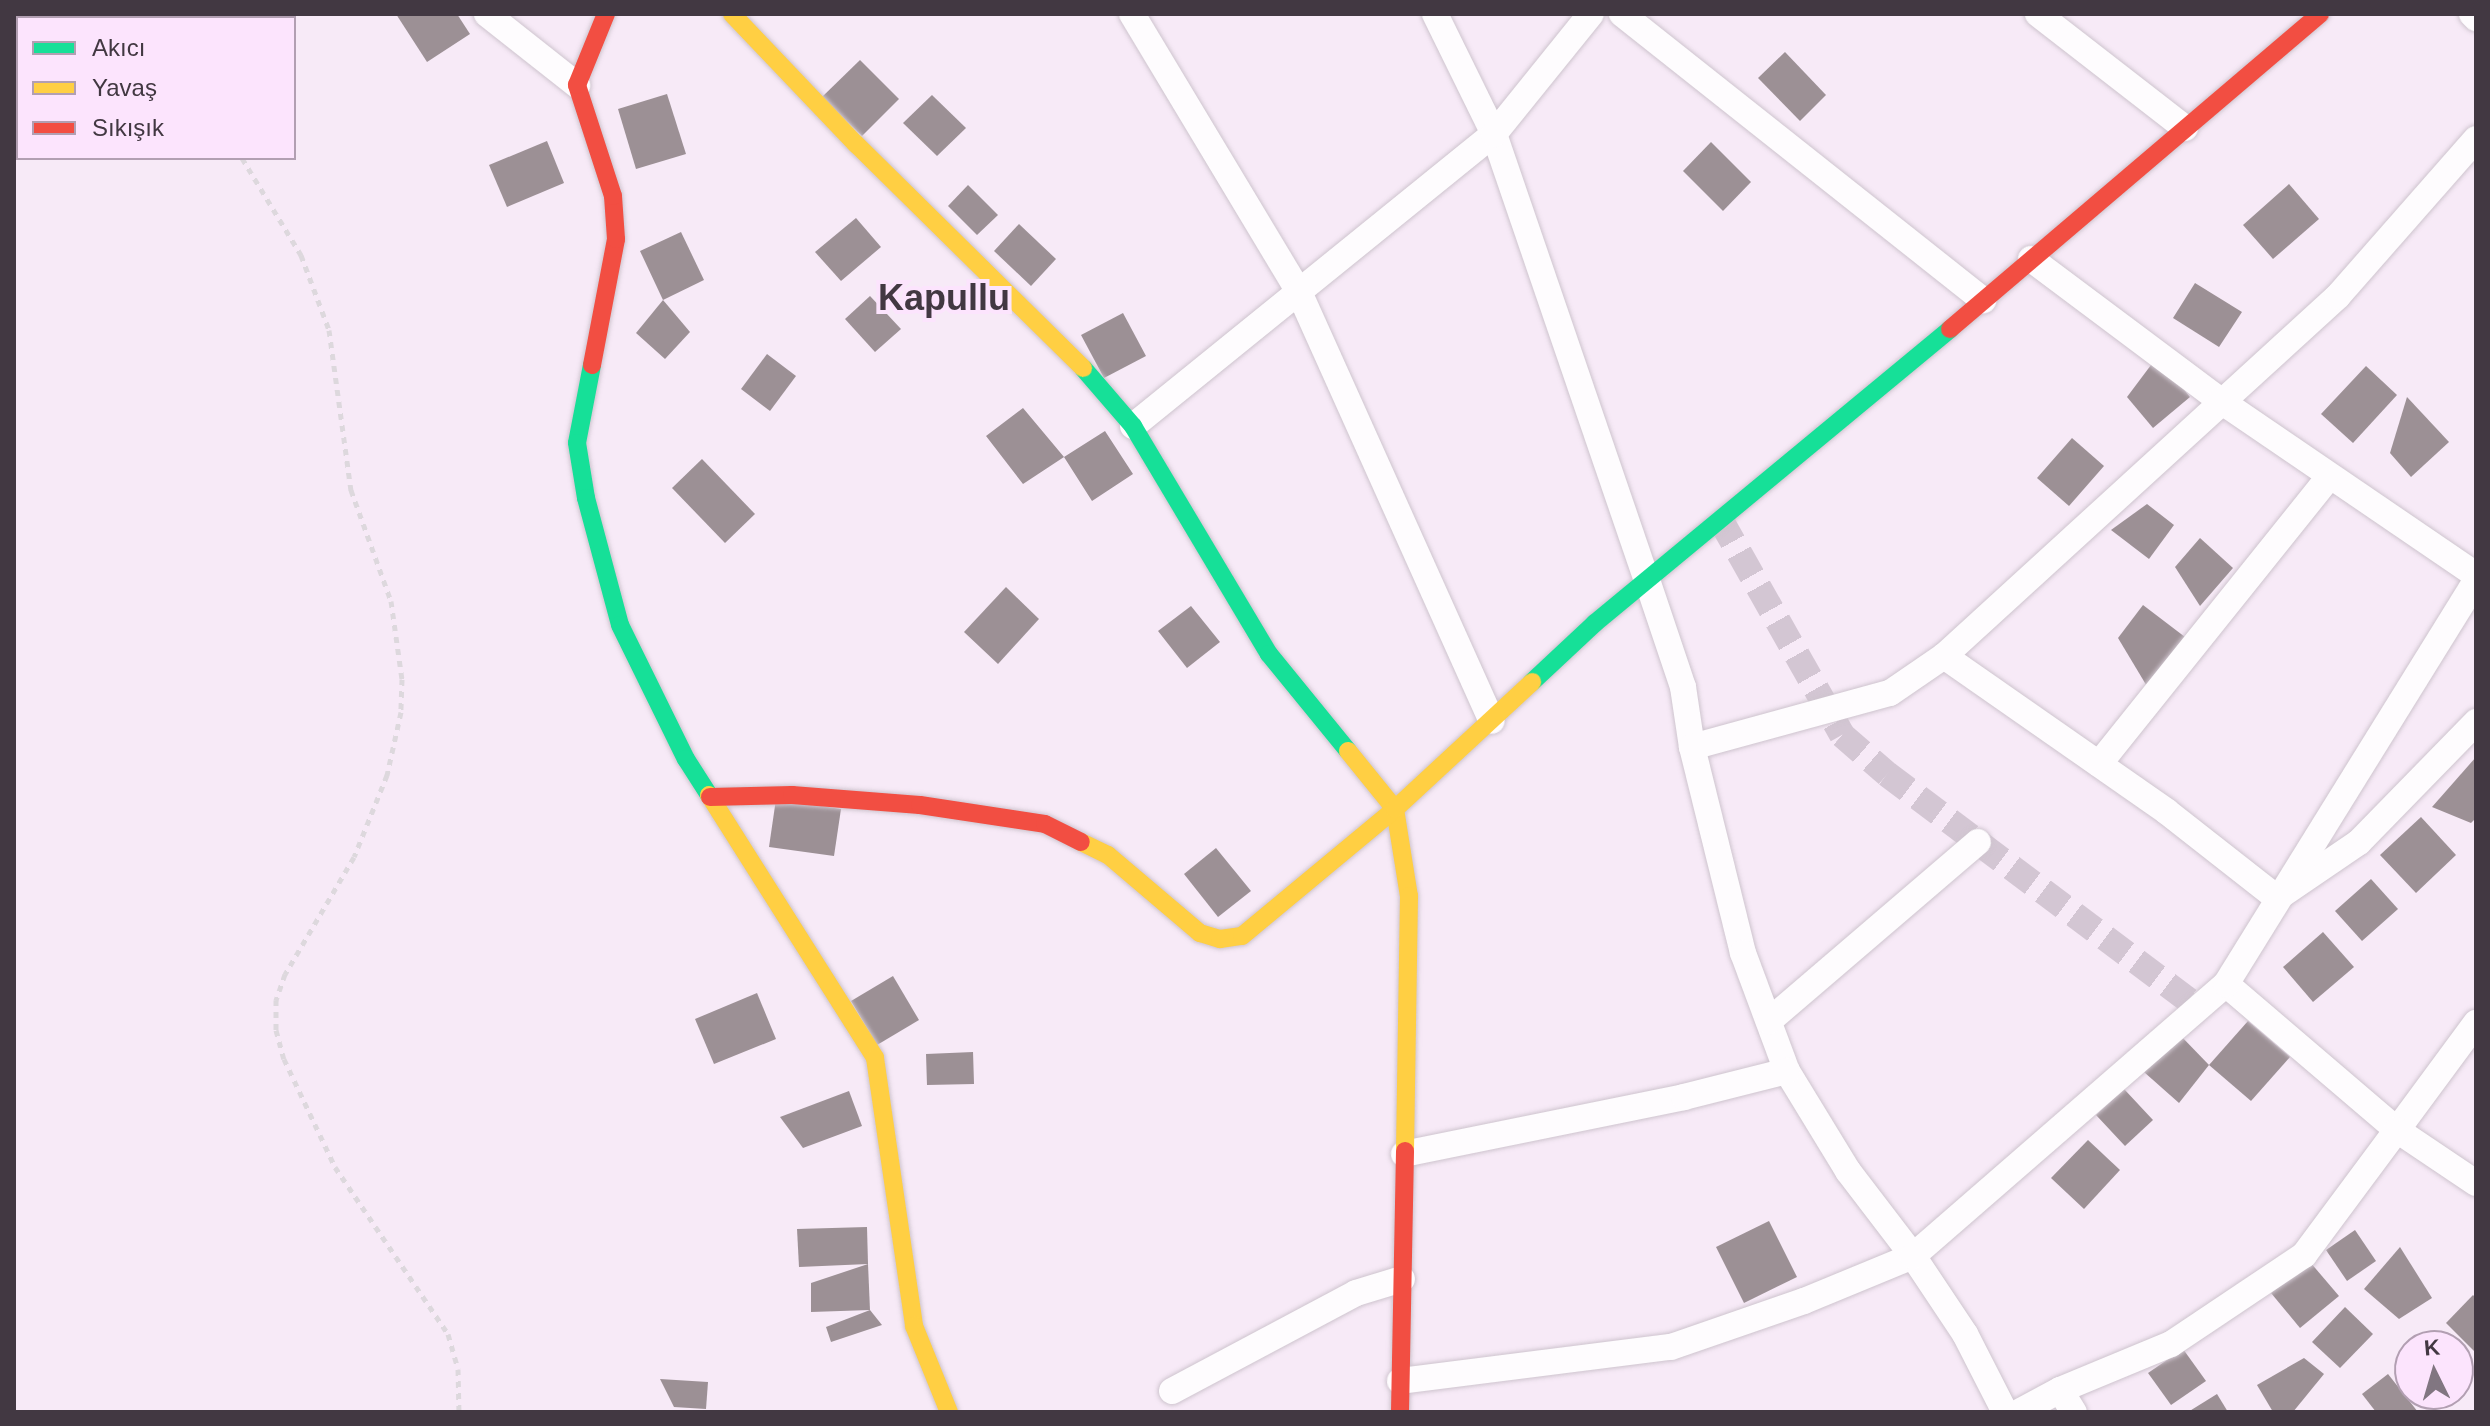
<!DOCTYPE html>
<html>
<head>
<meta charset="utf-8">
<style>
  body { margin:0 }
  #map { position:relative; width:2490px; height:1426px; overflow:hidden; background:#f7eaf7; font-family:Arial,sans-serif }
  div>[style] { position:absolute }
  .building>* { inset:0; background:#9c9095 }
  .street-tunnel>* { height:26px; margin-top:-13px; transform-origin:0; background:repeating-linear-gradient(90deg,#d3c6d3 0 26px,transparent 0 39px) }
  .path>* { height:5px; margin-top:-2.5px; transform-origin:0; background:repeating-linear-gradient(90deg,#ddd8dd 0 6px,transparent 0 12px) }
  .roads { filter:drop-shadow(0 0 2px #cec4ce) drop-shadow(0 0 2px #cec4ce) }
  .street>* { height:26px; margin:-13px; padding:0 13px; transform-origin:13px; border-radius:13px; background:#fefcfe }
  .fast>* { height:18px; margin:-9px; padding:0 9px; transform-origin:9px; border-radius:9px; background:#16e098 }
  .slow>* { height:18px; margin:-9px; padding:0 9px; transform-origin:9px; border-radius:9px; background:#ffcf43 }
  .jam>* { height:18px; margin:-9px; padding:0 9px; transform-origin:9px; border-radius:9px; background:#f24e42 }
  span { translate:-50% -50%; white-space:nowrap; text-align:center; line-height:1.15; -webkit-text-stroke:8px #fce4fd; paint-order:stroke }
  .district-label { font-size:36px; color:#423842; font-weight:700 }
  .frame { position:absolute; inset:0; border:16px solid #423842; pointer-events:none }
  .legend { position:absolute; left:16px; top:16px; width:280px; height:144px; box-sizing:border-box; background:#fce4fd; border:2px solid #b29fb2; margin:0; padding:10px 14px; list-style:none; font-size:24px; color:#423842 }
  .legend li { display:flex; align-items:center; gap:16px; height:40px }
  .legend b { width:40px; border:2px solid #b29fb2 }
  .north { position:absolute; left:2394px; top:1330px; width:80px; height:80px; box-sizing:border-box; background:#fce4fd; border:2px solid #b29fb2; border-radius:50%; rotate:355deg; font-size:22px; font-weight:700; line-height:32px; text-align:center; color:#423842 }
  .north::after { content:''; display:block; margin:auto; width:28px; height:36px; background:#817681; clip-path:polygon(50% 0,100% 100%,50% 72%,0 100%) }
</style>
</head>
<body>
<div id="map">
  <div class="building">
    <i style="clip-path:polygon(396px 14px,457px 14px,470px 34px,427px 62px)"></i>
    <i style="clip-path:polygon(1785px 52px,1826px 95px,1800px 121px,1758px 78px)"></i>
    <i style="clip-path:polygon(860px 60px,899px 99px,862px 136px,822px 97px)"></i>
    <i style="clip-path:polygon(667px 94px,686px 154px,636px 169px,618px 109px)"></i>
    <i style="clip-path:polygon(932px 95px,966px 128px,937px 156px,903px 123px)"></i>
    <i style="clip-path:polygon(547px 141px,564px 183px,507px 207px,489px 165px)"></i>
    <i style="clip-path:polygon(1711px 142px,1751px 182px,1723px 211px,1683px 171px)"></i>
    <i style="clip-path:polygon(2289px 184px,2319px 219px,2273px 259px,2243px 225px)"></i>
    <i style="clip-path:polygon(968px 185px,998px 215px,977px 235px,948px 206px)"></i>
    <i style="clip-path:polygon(856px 218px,881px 247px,841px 281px,815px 252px)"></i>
    <i style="clip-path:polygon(1019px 224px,1056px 259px,1031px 286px,994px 251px)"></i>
    <i style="clip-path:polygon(681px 232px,704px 280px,663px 300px,640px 251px)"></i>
    <i style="clip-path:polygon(2195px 283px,2242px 312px,2219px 347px,2173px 318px)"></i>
    <i style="clip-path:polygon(870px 296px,901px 329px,875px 352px,845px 319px)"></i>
    <i style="clip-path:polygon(663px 300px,690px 332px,665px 359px,636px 333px)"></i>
    <i style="clip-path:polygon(1123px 313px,1146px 356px,1104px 378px,1081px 335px)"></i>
    <i style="clip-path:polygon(767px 354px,796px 376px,770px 411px,741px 389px)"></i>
    <i style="clip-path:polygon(2157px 357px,2190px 397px,2153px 428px,2127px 397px)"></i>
    <i style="clip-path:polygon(2366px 366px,2397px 395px,2353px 443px,2321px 414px)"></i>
    <i style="clip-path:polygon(2407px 397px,2449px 442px,2411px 477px,2390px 453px)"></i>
    <i style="clip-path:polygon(1023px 408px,1064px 457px,1105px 431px,1133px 474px,1092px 501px,1064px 457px,1023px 484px,986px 436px)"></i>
    <i style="clip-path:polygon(2072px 438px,2104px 466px,2069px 506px,2037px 478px)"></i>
    <i style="clip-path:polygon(702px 459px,755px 514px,725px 543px,672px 488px)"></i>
    <i style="clip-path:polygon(2147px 504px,2174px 525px,2149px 559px,2111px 530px)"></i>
    <i style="clip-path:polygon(2200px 538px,2233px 568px,2200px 606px,2175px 567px)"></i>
    <i style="clip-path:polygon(1006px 587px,1039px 619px,998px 664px,964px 632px)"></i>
    <i style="clip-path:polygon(2143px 605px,2185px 637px,2148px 688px,2118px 638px)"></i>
    <i style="clip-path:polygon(1191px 606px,1220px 642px,1187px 668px,1158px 631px)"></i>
    <i style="clip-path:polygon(2476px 757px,2476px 818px,2471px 823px,2432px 807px)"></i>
    <i style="clip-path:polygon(776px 799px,841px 809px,834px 856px,769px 847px)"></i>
    <i style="clip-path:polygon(2421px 817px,2456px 855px,2416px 893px,2380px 855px)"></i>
    <i style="clip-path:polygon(1216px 848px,1251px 891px,1218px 917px,1184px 874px)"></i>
    <i style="clip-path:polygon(2371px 879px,2398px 909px,2362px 941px,2335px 911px)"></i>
    <i style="clip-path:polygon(2323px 932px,2354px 967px,2313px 1002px,2283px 967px)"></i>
    <i style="clip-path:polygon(893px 976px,919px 1020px,877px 1045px,851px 1001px)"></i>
    <i style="clip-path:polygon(757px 993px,776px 1039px,714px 1064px,695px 1019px)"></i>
    <i style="clip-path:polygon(2248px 1021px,2290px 1057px,2251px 1101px,2209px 1065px)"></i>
    <i style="clip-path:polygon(2179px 1034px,2209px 1065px,2179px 1103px,2144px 1072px)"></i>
    <i style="clip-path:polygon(973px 1052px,974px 1084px,927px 1085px,926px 1054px)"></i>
    <i style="clip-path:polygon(2124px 1089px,2153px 1120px,2125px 1146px,2096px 1115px)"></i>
    <i style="clip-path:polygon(849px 1091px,862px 1126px,803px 1148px,780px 1117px)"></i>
    <i style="clip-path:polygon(2088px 1140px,2120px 1170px,2084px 1209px,2051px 1178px)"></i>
    <i style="clip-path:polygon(1769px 1221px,1797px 1277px,1744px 1303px,1716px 1247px)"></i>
    <i style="clip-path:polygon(867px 1227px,868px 1264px,799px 1267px,797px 1229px)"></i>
    <i style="clip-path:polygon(2355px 1230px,2376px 1261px,2347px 1281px,2326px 1250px)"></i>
    <i style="clip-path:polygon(2400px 1247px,2432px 1298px,2399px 1319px,2364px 1289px)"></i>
    <i style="clip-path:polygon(2310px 1262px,2339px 1296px,2300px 1328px,2271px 1293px)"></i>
    <i style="clip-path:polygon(868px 1264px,870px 1310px,811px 1312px,811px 1283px)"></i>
    <i style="clip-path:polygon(2473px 1295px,2476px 1298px,2476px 1353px,2446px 1323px)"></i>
    <i style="clip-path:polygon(2345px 1307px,2373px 1334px,2340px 1368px,2312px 1342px)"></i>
    <i style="clip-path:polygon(870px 1310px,882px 1325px,831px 1342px,826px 1327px)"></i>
    <i style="clip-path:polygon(2436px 1333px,2448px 1346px,2421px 1346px)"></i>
    <i style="clip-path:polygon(2183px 1349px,2206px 1381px,2171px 1405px,2148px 1373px)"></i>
    <i style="clip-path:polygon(2410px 1355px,2410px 1376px,2400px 1365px)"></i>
    <i style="clip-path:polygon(2304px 1358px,2324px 1374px,2293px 1412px,2273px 1412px,2257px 1385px)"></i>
    <i style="clip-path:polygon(2388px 1374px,2418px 1412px,2376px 1412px,2362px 1394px)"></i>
    <i style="clip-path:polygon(660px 1379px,708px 1382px,706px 1409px,674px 1407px)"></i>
    <i style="clip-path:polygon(2217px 1394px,2228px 1412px,2188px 1412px)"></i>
  </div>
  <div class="street-tunnel">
    <i style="left:1720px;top:519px;width:248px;rotate:60.5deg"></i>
    <i style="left:1842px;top:735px;width:60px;rotate:40.9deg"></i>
    <i style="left:1887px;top:774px;width:391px;rotate:36.9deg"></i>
  </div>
  <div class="path">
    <i style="left:96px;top:14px;width:6px;rotate:45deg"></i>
    <i style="left:242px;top:158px;width:114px;rotate:58.7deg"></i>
    <i style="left:301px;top:255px;width:80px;rotate:69.5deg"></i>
    <i style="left:329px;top:330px;width:162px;rotate:82.2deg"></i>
    <i style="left:351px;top:490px;width:118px;rotate:70.2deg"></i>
    <i style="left:391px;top:601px;width:79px;rotate:82deg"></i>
    <i style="left:402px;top:679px;width:33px;rotate:92deg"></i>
    <i style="left:401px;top:712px;width:65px;rotate:102.5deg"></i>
    <i style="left:387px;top:775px;width:88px;rotate:111.9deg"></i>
    <i style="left:354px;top:857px;width:136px;rotate:120.5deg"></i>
    <i style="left:285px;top:974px;width:28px;rotate:109deg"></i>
    <i style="left:276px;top:1000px;width:30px;rotate:90deg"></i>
    <i style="left:276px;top:1030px;width:30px;rotate:75deg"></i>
    <i style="left:284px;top:1059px;width:119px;rotate:64.7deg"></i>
    <i style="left:335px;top:1167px;width:202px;rotate:55.9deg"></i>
    <i style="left:448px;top:1334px;width:36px;rotate:74deg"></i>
    <i style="left:458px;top:1369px;width:43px;rotate:88.7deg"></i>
  </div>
  <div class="roads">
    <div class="street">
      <i style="left:487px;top:14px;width:115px;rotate:38.3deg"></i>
      <i style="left:1132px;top:14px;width:324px;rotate:59deg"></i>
      <i style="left:1299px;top:292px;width:470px;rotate:65.8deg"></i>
      <i style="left:1435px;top:14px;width:134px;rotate:63.8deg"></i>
      <i style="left:1494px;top:134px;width:472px;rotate:71.1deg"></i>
      <i style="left:1647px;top:580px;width:113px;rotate:71.4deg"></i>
      <i style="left:1683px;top:687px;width:61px;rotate:81.5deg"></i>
      <i style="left:1692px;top:747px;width:212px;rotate:76.1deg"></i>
      <i style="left:1743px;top:953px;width:126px;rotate:69.6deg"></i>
      <i style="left:1787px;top:1071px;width:117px;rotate:58.6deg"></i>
      <i style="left:1848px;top:1171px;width:107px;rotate:52.6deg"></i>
      <i style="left:1913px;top:1256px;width:94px;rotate:56.3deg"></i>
      <i style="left:1965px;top:1334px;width:88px;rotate:62.9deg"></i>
      <i style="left:1622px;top:14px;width:461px;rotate:38.4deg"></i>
      <i style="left:2038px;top:14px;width:186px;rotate:37.8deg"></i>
      <i style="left:2472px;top:14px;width:6px;rotate:45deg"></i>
      <i style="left:2031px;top:259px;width:237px;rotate:36.8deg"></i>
      <i style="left:2221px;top:401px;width:309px;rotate:34.3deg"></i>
      <i style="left:1133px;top:426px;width:464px;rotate:-39deg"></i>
      <i style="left:1494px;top:134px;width:154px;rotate:-51.1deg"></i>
      <i style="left:1944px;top:656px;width:271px;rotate:34.9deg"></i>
      <i style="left:2166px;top:811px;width:141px;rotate:38.1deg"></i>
      <i style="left:2277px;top:898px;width:99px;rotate:-34.3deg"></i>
      <i style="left:2359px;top:842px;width:168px;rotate:-45.7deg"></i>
      <i style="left:1692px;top:747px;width:205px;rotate:-15.3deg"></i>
      <i style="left:1890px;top:693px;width:65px;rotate:-34.4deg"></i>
      <i style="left:1944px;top:656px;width:534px;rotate:-42.42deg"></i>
      <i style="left:2338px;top:296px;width:209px;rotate:-48.7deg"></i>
      <i style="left:2099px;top:764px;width:369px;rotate:-51.3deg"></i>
      <i style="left:2226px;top:984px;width:225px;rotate:40.5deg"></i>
      <i style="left:2397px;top:1130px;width:133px;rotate:-53.6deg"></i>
      <i style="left:1769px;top:1021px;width:275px;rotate:-40.6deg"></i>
      <i style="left:1404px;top:1154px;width:286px;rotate:-11.5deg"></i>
      <i style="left:1684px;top:1097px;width:106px;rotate:-14.2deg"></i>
      <i style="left:1400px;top:1381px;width:273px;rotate:-7.2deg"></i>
      <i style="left:1671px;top:1347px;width:141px;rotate:-19.1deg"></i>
      <i style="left:1804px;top:1301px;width:118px;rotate:-22.4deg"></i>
      <i style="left:1913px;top:1256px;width:415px;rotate:-41deg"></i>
      <i style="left:2226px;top:984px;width:474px;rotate:-58.2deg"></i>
      <i style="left:2060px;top:1390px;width:26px;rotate:58deg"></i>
      <i style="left:1172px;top:1391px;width:208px;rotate:-28deg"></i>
      <i style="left:1356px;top:1293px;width:48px;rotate:-16.9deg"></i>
      <i style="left:2019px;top:1412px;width:47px;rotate:-28.2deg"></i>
      <i style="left:2060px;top:1390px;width:120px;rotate:-22.5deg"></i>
      <i style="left:2171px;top:1344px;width:160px;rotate:-33.8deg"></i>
      <i style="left:2304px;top:1255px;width:156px;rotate:-53.4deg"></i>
      <i style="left:2397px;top:1130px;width:95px;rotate:33.9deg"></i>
    </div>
    <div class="fast">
      <i style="left:592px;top:365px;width:79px;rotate:100.9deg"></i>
      <i style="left:577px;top:443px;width:56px;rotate:80.7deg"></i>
      <i style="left:586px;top:498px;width:131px;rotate:75deg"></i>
      <i style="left:620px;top:625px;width:149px;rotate:63.8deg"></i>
      <i style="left:686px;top:759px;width:43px;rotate:57.4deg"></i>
      <i style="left:1083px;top:368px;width:77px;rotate:49.2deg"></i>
      <i style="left:1133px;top:426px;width:265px;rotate:59.2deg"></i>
      <i style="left:1269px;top:654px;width:125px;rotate:50.8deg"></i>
      <i style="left:1532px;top:682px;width:86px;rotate:-43.1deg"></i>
      <i style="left:1595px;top:623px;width:461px;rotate:-39.6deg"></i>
    </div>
    <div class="slow">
      <i style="left:732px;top:14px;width:180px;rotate:46.4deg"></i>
      <i style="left:856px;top:144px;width:319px;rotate:44.6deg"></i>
      <i style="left:1348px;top:751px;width:75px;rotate:51deg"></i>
      <i style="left:1395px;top:809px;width:88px;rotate:80.9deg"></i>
      <i style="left:1409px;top:896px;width:255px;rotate:90.9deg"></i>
      <i style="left:709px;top:795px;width:311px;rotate:57.7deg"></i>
      <i style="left:875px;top:1058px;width:271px;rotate:81.7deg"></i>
      <i style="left:914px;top:1326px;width:93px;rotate:67.9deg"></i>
      <i style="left:1081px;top:842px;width:30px;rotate:26deg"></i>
      <i style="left:1108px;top:855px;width:121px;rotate:40.3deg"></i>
      <i style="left:1200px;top:933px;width:21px;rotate:17deg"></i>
      <i style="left:1220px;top:939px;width:22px;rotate:-8deg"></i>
      <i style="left:1242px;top:936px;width:199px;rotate:-39.7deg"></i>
      <i style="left:1395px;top:809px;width:187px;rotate:-42.8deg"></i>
    </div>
    <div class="jam">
      <i style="left:1950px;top:329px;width:486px;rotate:-40.4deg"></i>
      <i style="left:592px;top:365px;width:128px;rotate:-79.2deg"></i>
      <i style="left:616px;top:239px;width:43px;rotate:-94deg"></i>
      <i style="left:613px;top:196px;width:117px;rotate:-108deg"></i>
      <i style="left:577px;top:85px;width:77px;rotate:-67.8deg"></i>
      <i style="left:710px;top:797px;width:82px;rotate:-1.4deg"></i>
      <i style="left:792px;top:795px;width:128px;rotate:4.5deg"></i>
      <i style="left:920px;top:805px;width:126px;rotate:8.6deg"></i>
      <i style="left:1045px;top:824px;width:40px;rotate:26.6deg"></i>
      <i style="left:1400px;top:1412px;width:261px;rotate:-88.9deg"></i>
    </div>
  </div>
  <div class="district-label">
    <span style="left:944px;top:298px">Kapullu</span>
  </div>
  <div class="frame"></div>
  <ul class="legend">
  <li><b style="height:10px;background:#16e098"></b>Akıcı</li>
  <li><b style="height:10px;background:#ffcf43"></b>Yavaş</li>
  <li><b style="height:10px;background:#f24e42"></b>Sıkışık</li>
  </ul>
  <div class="north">K</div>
</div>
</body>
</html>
